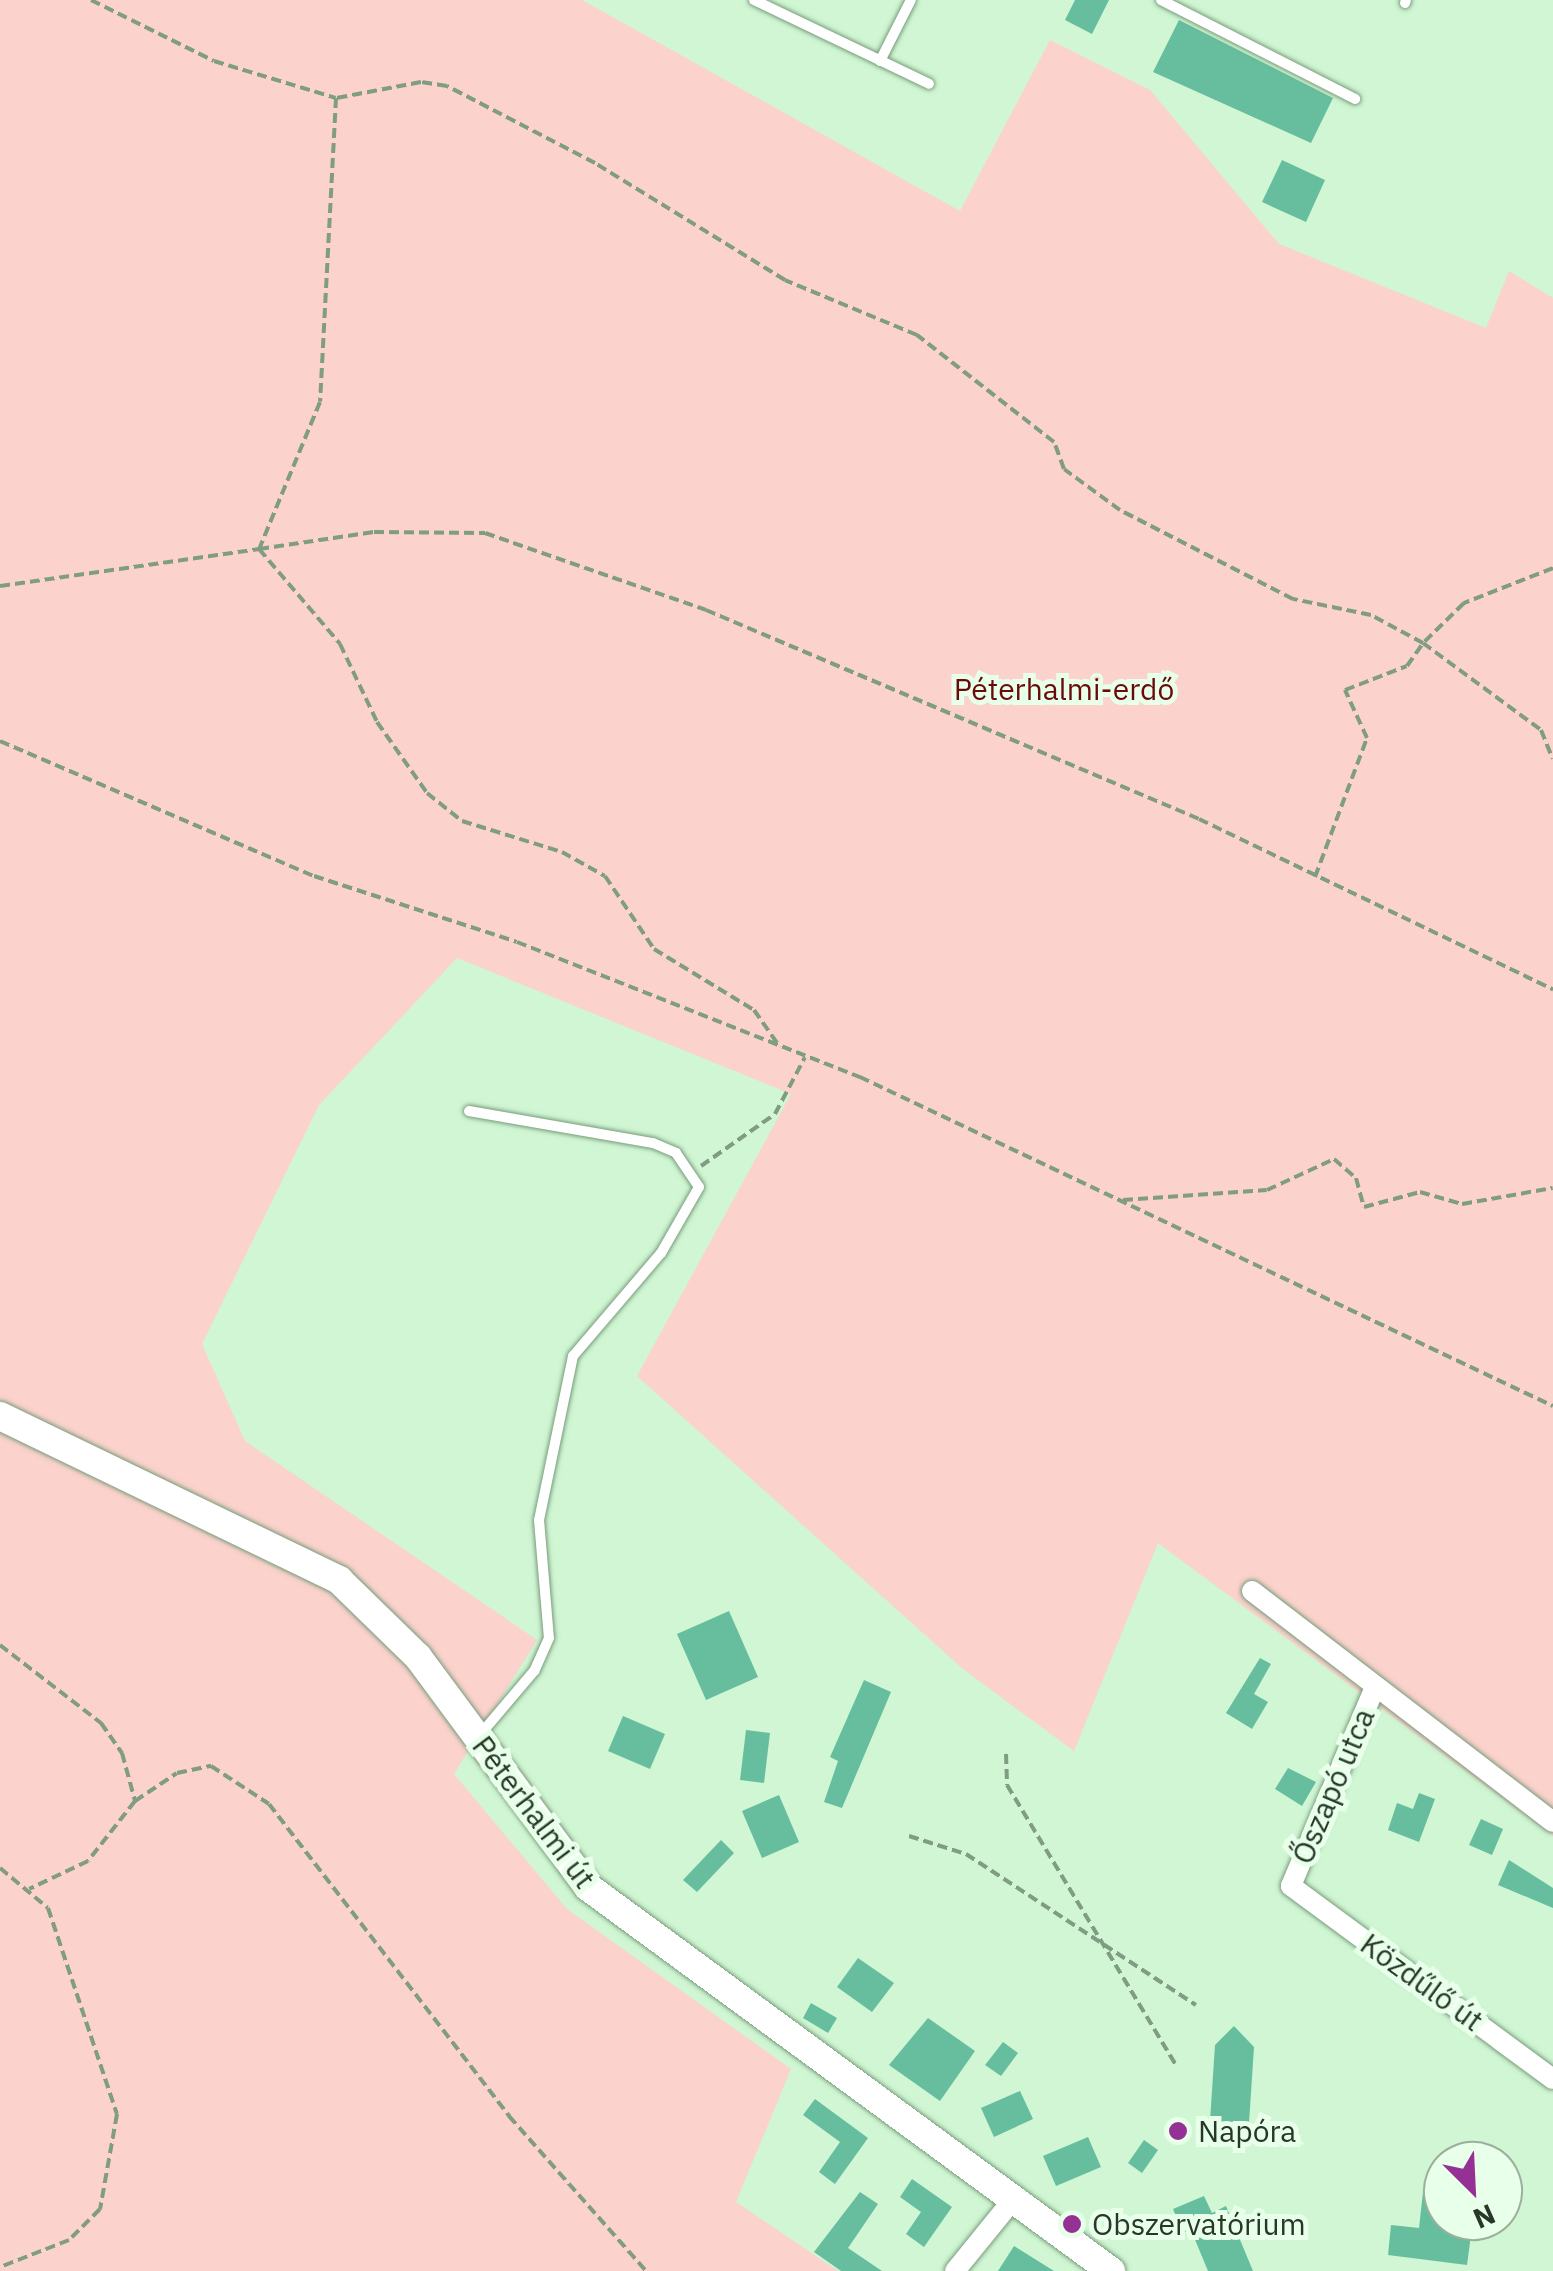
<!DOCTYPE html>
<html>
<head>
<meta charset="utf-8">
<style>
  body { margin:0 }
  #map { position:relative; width:1553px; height:2271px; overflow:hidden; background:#d0f6d3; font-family:"IBM Plex Sans",sans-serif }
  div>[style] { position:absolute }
  .green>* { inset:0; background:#fbd2cc }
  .building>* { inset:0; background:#66be9e }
  .path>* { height:4px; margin-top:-2px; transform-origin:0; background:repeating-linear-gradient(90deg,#809c83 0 10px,transparent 0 15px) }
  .roads { filter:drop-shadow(0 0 2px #799c7c) drop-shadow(0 0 2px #799c7c) }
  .lane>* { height:10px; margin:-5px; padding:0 5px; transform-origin:5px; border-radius:5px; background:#fff }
  .street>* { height:20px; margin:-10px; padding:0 10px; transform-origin:10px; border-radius:10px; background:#fff }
  .secondary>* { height:28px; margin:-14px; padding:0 14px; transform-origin:14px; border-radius:14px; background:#fff }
  .dots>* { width:28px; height:28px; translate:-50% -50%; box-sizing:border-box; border:5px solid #e8ffea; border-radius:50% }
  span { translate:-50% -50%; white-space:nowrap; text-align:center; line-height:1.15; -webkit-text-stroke:10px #e8ffea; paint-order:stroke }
  .park-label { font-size:30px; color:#6a0a0a }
  .street-label { font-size:30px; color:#28372a }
  .poi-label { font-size:30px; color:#28372a }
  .left { translate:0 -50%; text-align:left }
  .north { position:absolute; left:1423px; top:2141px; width:100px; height:100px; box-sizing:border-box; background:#e8ffea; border:2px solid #9baf9d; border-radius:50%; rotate:156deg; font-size:28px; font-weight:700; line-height:40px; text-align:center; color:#28372a }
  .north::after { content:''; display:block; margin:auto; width:35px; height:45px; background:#953095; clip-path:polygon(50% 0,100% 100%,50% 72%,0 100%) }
</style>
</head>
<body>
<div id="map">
  <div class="green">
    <i style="clip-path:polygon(0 0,582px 0,960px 211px,1050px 40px,1150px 90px,1279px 244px,1486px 328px,1509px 271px,1553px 298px,1553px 1836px,1158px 1543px,1074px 1751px,963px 1669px,637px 1376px,791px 1094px,457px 958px,319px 1105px,202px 1344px,245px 1441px,537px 1640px,454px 1774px,567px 1909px,791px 2069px,736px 2202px,838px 2271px,0 2271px)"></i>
  </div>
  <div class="building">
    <i style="clip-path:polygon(1075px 0,1109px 0,1092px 34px,1065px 20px)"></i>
    <i style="clip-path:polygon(1179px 20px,1333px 98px,1311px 143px,1153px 72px)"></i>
    <i style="clip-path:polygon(1282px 160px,1325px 180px,1306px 222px,1262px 202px)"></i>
    <i style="clip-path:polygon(729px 1611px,758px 1677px,706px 1700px,677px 1634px)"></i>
    <i style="clip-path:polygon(1260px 1658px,1271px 1664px,1254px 1694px,1268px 1702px,1252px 1729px,1226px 1713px)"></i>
    <i style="clip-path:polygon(864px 1680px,891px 1692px,842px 1808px,824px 1802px,838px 1761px,830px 1757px)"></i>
    <i style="clip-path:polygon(623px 1716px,665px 1734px,650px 1769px,608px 1751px)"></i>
    <i style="clip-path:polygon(746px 1730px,770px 1733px,764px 1783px,740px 1780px)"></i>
    <i style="clip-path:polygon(1288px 1768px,1316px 1782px,1302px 1806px,1275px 1789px)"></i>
    <i style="clip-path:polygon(1419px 1793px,1435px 1799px,1419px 1842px,1388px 1830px,1397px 1803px,1413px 1809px)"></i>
    <i style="clip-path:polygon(779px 1795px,799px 1842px,762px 1858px,742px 1811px)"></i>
    <i style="clip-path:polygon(1481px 1819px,1503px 1829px,1492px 1855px,1469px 1845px)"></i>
    <i style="clip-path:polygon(721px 1840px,734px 1853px,697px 1892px,683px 1880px)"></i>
    <i style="clip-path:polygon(1509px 1860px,1553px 1888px,1553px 1908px,1498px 1885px)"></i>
    <i style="clip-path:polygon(858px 1958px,894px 1983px,872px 2012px,837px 1987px)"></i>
    <i style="clip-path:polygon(811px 2003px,837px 2018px,828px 2033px,803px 2018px)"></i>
    <i style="clip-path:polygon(928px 2018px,975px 2051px,940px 2101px,889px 2065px)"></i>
    <i style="clip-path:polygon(1234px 2026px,1254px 2047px,1249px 2123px,1210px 2121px,1215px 2045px)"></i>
    <i style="clip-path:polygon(1003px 2042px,1018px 2053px,1001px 2076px,985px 2065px)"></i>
    <i style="clip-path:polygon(1020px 2091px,1033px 2119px,994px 2137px,981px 2108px)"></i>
    <i style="clip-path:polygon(815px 2099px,868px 2138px,835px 2184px,819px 2172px,840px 2142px,803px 2115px)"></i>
    <i style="clip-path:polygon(1088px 2137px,1101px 2167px,1056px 2186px,1043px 2156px)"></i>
    <i style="clip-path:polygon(1144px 2140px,1158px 2150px,1142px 2173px,1128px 2163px)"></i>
    <i style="clip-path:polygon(912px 2179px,952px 2207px,924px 2247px,906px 2234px,921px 2212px,900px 2197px)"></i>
    <i style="clip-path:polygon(860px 2192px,878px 2204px,848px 2248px,882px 2271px,841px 2271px,814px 2252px)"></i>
    <i style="clip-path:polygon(1423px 2192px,1443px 2195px,1446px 2232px,1471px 2235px,1467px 2265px,1388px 2255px,1391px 2225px,1419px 2228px)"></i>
    <i style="clip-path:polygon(1204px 2196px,1212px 2213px,1226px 2206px,1253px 2271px,1208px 2271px,1191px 2230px,1183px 2233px,1173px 2209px)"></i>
    <i style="clip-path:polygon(1014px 2246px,1054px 2271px,998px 2271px)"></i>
  </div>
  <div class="path">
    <i style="left:91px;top:0;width:137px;rotate:26.4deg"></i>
    <i style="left:214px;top:61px;width:127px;rotate:16.9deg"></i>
    <i style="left:1553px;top:568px;width:96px;rotate:158.5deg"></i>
    <i style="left:1464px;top:603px;width:57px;rotate:135.7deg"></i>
    <i style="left:1423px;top:643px;width:59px;rotate:-151.7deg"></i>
    <i style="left:1371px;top:615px;width:80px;rotate:-168.4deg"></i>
    <i style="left:1293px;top:599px;width:195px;rotate:-152.8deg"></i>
    <i style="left:1120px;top:510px;width:69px;rotate:-143.8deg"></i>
    <i style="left:1064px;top:469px;width:29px;rotate:-110deg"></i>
    <i style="left:1054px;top:442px;width:174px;rotate:-142deg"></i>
    <i style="left:917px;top:335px;width:143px;rotate:-157.4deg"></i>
    <i style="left:785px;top:280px;width:223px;rotate:-148.4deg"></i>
    <i style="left:595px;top:163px;width:167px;rotate:-152.5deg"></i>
    <i style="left:447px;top:86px;width:26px;rotate:-171deg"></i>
    <i style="left:421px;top:82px;width:86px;rotate:169.3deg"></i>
    <i style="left:336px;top:98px;width:304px;rotate:93deg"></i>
    <i style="left:320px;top:402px;width:159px;rotate:112.5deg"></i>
    <i style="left:259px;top:549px;width:116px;rotate:-8.4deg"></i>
    <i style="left:374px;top:532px;width:111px;rotate:0.5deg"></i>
    <i style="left:485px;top:533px;width:234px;rotate:19.2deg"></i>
    <i style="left:706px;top:610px;width:535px;rotate:22.97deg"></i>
    <i style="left:1199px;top:819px;width:393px;rotate:25.7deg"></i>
    <i style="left:0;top:586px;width:262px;rotate:-8.1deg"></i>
    <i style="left:259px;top:549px;width:125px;rotate:49.5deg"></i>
    <i style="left:340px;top:644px;width:86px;rotate:64.6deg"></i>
    <i style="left:377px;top:722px;width:87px;rotate:54.8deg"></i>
    <i style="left:427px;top:793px;width:45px;rotate:38.7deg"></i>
    <i style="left:462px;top:821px;width:105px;rotate:17.2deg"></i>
    <i style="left:562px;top:852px;width:49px;rotate:29.2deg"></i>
    <i style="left:605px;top:876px;width:88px;rotate:56.1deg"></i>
    <i style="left:654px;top:949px;width:117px;rotate:31.4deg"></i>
    <i style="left:754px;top:1010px;width:45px;rotate:54.9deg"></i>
    <i style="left:0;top:741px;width:342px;rotate:23.3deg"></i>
    <i style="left:314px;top:876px;width:213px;rotate:18deg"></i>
    <i style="left:517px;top:942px;width:369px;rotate:21.5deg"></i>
    <i style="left:860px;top:1077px;width:767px;rotate:25.4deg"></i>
    <i style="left:1315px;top:877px;width:148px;rotate:-69.5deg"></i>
    <i style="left:1367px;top:738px;width:53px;rotate:-114.6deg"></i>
    <i style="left:1345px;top:690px;width:66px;rotate:-21.2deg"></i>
    <i style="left:1407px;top:666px;width:28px;rotate:-55deg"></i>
    <i style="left:1423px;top:643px;width:147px;rotate:36.4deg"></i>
    <i style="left:1541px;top:730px;width:31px;rotate:68deg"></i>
    <i style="left:701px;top:1166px;width:90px;rotate:-35.1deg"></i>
    <i style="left:775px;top:1114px;width:64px;rotate:-62.2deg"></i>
    <i style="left:1123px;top:1200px;width:144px;rotate:-4deg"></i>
    <i style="left:1267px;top:1190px;width:74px;rotate:-24.8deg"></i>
    <i style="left:1334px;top:1159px;width:29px;rotate:41deg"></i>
    <i style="left:1356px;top:1178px;width:30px;rotate:75deg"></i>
    <i style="left:1364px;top:1207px;width:58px;rotate:-15deg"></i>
    <i style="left:1420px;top:1192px;width:44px;rotate:15.9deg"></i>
    <i style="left:1462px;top:1204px;width:92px;rotate:-10deg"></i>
    <i style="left:0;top:1645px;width:128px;rotate:37.7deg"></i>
    <i style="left:101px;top:1723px;width:37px;rotate:55deg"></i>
    <i style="left:122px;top:1753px;width:50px;rotate:74.8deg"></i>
    <i style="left:135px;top:1801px;width:76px;rotate:128.1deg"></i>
    <i style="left:88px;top:1861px;width:65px;rotate:154.6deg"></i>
    <i style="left:1006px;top:1754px;width:31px;rotate:88deg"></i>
    <i style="left:1007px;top:1785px;width:326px;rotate:58.9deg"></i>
    <i style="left:135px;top:1801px;width:50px;rotate:-33.7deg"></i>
    <i style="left:177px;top:1773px;width:35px;rotate:-12deg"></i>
    <i style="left:211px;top:1766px;width:69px;rotate:33.2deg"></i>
    <i style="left:269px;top:1804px;width:394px;rotate:52.4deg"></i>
    <i style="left:509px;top:2116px;width:207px;rotate:48.5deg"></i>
    <i style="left:909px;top:1836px;width:60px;rotate:17.5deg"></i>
    <i style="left:966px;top:1854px;width:275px;rotate:33.3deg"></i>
    <i style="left:0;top:1868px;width:62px;rotate:39.8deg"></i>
    <i style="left:48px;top:1908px;width:217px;rotate:71.5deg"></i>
    <i style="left:117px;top:2114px;width:97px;rotate:100.1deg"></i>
    <i style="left:100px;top:2209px;width:44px;rotate:135deg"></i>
    <i style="left:69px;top:2240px;width:74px;rotate:158.6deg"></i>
  </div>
  <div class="roads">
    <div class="lane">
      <i style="left:754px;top:0;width:194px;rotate:25.6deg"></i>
      <i style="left:1161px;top:0;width:218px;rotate:27deg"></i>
      <i style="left:1405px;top:3px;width:3px;rotate:-72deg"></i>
      <i style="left:880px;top:61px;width:68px;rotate:-63.1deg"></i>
      <i style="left:469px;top:1111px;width:187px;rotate:9.9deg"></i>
      <i style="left:653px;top:1143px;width:25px;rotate:23deg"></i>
      <i style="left:676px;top:1153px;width:41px;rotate:55.9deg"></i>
      <i style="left:699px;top:1187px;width:76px;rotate:119.9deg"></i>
      <i style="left:661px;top:1253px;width:135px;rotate:130.5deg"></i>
      <i style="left:573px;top:1356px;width:167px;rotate:101.7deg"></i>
      <i style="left:539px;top:1520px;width:118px;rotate:85.2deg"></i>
      <i style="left:549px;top:1638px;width:36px;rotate:114deg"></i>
      <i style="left:534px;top:1671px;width:87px;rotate:130.3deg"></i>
    </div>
    <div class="street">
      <i style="left:1252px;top:1591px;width:379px;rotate:37.5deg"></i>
      <i style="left:1375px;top:1687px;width:216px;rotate:112.9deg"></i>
      <i style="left:1291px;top:1886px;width:325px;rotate:36.4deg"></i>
      <i style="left:955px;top:2271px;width:89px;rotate:-50.9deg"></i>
    </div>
    <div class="secondary">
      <i style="left:0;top:1416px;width:377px;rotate:25.8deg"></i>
      <i style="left:339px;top:1580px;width:110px;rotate:44.3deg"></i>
      <i style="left:418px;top:1657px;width:286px;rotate:53.5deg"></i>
      <i style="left:588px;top:1887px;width:649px;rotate:36.29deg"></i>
    </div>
  </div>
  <div class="dots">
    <i style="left:1178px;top:2131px;background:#953095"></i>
    <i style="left:1072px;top:2224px;background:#953095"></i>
  </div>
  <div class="park-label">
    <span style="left:1064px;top:689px">Péterhalmi-erdő</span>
  </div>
  <div class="street-label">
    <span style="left:1333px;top:1786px;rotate:-67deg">Őszapó utca</span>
    <span style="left:534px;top:1812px;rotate:53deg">Péterhalmi út</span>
    <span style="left:1422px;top:1982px;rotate:36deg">Közdűlő út</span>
  </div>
  <div class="poi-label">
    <span class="left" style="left:1198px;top:2131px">Napóra</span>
    <span class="left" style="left:1092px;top:2224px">Obszervatórium</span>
  </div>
  <div class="north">N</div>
</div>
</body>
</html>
